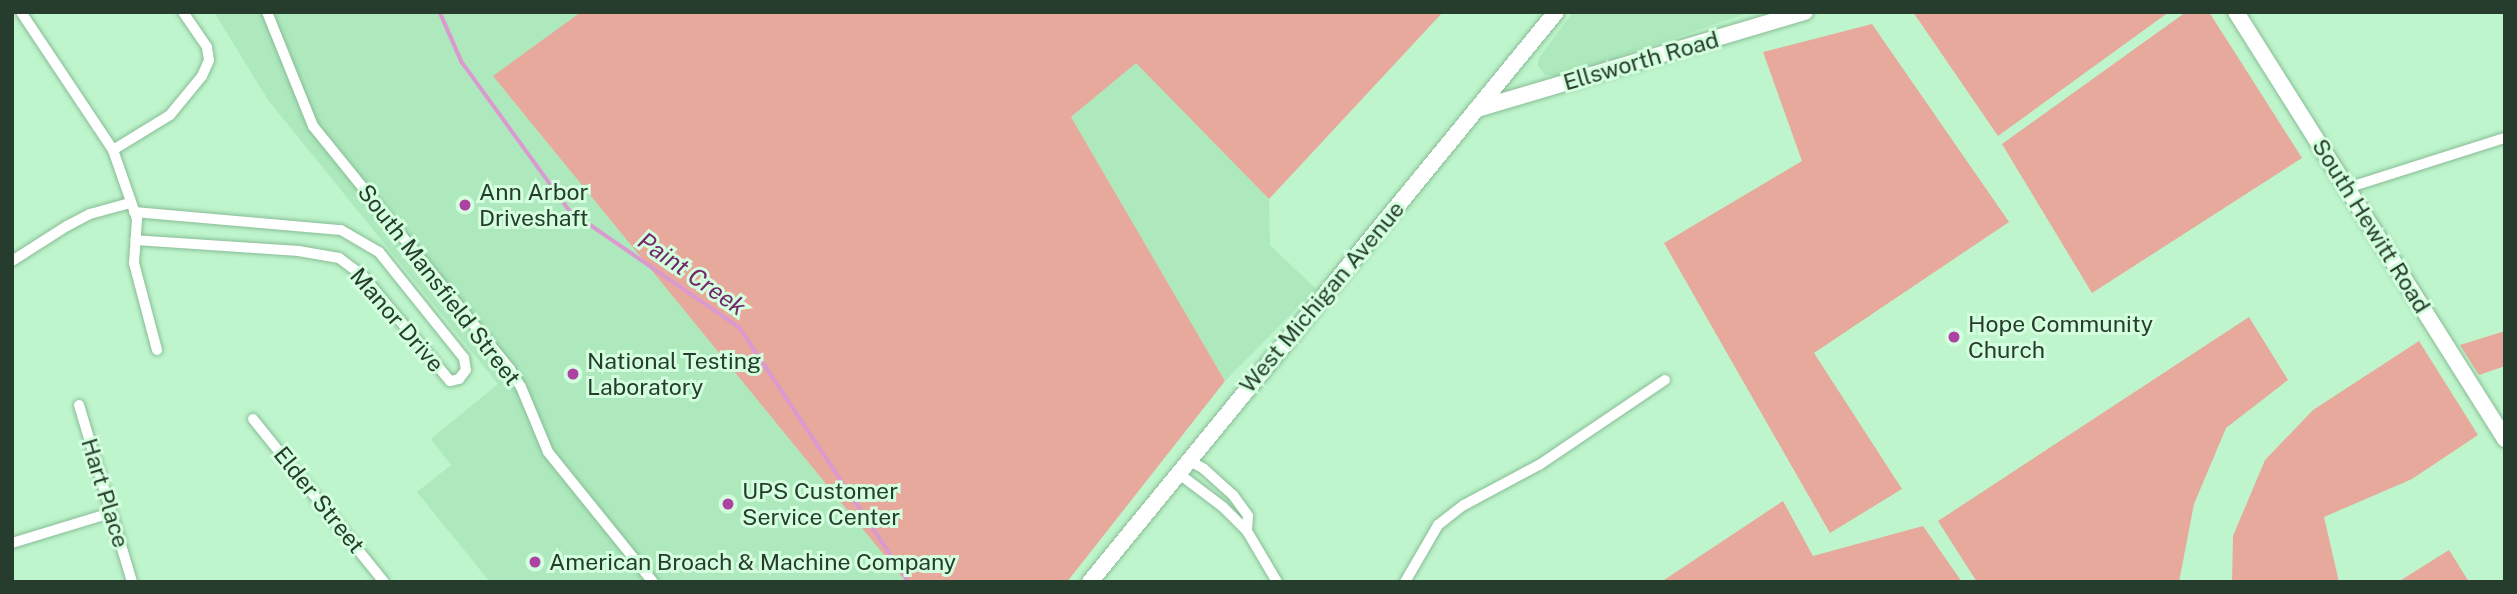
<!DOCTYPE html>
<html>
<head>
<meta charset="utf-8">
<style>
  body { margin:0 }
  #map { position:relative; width:2517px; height:594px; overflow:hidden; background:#bff5cc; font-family:"Public Sans",sans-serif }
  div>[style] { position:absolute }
  .built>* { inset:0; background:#ade9bd }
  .green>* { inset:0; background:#e7a99c }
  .stream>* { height:3.5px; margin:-1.75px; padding:0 1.75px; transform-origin:1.75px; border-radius:1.75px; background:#da9acf }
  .roads { filter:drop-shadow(0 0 2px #88bc96) drop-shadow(0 0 2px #88bc96) }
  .street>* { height:10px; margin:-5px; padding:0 5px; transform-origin:5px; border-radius:5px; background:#fff }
  .secondary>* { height:16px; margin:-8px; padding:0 8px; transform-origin:8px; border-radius:8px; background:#fff }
  .dots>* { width:19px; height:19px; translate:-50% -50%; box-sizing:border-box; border:4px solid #d4ffde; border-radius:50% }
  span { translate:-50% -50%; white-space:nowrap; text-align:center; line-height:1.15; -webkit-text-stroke:6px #d4ffde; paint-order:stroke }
  .street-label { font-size:23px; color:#263c2c }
  .poi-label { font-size:23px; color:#263c2c }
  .left { translate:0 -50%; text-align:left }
  .water-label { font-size:24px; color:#73296b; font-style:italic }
  .frame { position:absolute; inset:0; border:14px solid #263c2c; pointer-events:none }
</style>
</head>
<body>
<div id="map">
  <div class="built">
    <i style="clip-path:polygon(214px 12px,581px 12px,494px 77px,906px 582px,490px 582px,417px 492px,451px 465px,431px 439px,498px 384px,268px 100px)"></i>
    <i style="clip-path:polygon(1573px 12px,1751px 12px,1560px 77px,1545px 75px,1538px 66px,1538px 59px)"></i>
    <i style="clip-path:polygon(1136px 62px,1269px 199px,1270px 245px,1316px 289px,1225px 381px,1071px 117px)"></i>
  </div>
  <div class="green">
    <i style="clip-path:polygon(581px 12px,1443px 12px,1269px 199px,1136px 63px,1071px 117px,1225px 381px,1067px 582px,906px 582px,493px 76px)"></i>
    <i style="clip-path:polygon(1913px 12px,2169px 12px,1998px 136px)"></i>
    <i style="clip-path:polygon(2186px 12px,2209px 12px,2302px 158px,2092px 293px,2002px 144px)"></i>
    <i style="clip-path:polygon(1872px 24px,2009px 222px,1814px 353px,1902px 489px,1830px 533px,1664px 243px,1802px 161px,1763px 52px)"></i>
    <i style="clip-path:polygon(2249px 317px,2288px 380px,2226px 428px,2194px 504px,2179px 582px,1977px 582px,1938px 521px)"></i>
    <i style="clip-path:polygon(2505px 331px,2505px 366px,2479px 375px,2460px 345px)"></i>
    <i style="clip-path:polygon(2419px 341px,2478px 435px,2412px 479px,2324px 517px,2339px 582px,2232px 582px,2233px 536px,2265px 460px,2313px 410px)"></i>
    <i style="clip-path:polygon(1783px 501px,1813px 556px,1923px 526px,1962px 582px,1661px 582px)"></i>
    <i style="clip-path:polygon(2449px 550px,2469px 582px,2398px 582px)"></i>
  </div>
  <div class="stream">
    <i style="left:440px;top:12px;width:55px;rotate:66.3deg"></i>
    <i style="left:462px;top:62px;width:184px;rotate:54.1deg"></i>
    <i style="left:570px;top:211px;width:206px;rotate:34.5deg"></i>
    <i style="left:740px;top:328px;width:305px;rotate:56.4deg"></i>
  </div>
  <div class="roads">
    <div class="street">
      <i style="left:21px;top:12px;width:166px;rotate:56.3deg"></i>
      <i style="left:113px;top:150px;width:73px;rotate:70.8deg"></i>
      <i style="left:137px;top:219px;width:44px;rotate:93.9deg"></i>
      <i style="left:134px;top:263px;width:90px;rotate:75.2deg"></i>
      <i style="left:267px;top:12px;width:123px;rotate:68deg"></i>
      <i style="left:313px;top:126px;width:313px;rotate:51deg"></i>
      <i style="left:510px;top:369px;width:21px;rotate:59deg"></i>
      <i style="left:521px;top:387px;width:70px;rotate:67.4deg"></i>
      <i style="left:548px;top:452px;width:167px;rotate:51.1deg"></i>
      <i style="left:113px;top:150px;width:67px;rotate:-31.6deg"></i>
      <i style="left:170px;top:115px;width:50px;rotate:-50.6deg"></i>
      <i style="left:202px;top:76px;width:17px;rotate:-66deg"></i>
      <i style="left:209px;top:60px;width:13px;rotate:-99deg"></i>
      <i style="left:207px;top:47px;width:42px;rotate:-124.4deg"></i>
      <i style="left:2347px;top:188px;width:166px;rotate:-17.6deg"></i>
      <i style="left:134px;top:212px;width:208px;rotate:5deg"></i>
      <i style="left:341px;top:230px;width:44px;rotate:30.1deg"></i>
      <i style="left:379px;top:252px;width:136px;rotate:51.3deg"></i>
      <i style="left:464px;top:358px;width:12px;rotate:81deg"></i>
      <i style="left:466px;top:370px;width:11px;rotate:128deg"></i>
      <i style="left:459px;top:379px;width:9px;rotate:167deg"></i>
      <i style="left:450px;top:381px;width:136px;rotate:-129.6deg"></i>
      <i style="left:363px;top:276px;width:30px;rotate:-143deg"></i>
      <i style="left:339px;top:258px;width:41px;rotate:-170.1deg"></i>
      <i style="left:299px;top:251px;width:164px;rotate:-176.2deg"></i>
      <i style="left:12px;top:261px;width:65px;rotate:-32.5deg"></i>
      <i style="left:67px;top:226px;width:26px;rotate:-28deg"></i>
      <i style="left:90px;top:214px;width:41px;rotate:-15.4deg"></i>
      <i style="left:79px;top:405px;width:185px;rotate:73.3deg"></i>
      <i style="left:253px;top:419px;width:209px;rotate:51.2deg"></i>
      <i style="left:1188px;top:460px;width:18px;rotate:29deg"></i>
      <i style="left:1204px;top:469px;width:39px;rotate:42deg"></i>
      <i style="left:1233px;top:495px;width:26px;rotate:54deg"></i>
      <i style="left:1248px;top:516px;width:15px;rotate:94deg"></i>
      <i style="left:1178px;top:473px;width:56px;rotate:37.1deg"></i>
      <i style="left:1223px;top:507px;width:34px;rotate:45deg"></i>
      <i style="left:1247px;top:531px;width:59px;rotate:59.5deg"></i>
      <i style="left:12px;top:543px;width:103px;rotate:-16.9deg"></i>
      <i style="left:1405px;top:582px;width:66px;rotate:-59.9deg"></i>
      <i style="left:1438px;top:525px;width:33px;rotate:-38deg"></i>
      <i style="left:1464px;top:505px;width:85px;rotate:-28.1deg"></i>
      <i style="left:1539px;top:465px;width:152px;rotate:-34deg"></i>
    </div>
    <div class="secondary">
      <i style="left:2236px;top:12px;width:505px;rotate:57.79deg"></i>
      <i style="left:1477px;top:109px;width:342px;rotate:-16.5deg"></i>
      <i style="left:1090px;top:582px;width:736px;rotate:-50.73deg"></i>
    </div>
  </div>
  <div class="dots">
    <i style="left:465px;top:205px;background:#ae42a2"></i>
    <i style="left:1954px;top:337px;background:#ae42a2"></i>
    <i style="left:573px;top:374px;background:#ae42a2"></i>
    <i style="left:728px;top:504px;background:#ae42a2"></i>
    <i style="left:535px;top:562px;background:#ae42a2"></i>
  </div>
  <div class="street-label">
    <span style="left:1641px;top:61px;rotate:-16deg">Ellsworth Road</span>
    <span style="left:2371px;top:226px;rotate:58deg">South Hewitt Road</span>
    <span style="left:439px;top:285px;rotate:52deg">South Mansfield Street</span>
    <span style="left:1322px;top:297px;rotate:-50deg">West Michigan Avenue</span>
    <span style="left:397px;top:320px;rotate:49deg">Manor Drive</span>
    <span style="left:105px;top:493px;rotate:73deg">Hart Place</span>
    <span style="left:319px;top:500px;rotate:51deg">Elder Street</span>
  </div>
  <div class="poi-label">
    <span class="left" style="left:479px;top:205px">Ann Arbor<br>Driveshaft</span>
    <span class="left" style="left:1968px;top:337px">Hope Community<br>Church</span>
    <span class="left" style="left:587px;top:374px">National Testing<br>Laboratory</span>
    <span class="left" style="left:742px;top:504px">UPS Customer<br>Service Center</span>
    <span class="left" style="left:549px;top:562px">American Broach &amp; Machine Company</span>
  </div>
  <div class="water-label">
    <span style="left:692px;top:274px;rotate:35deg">Paint Creek</span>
  </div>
  <div class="frame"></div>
</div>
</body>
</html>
